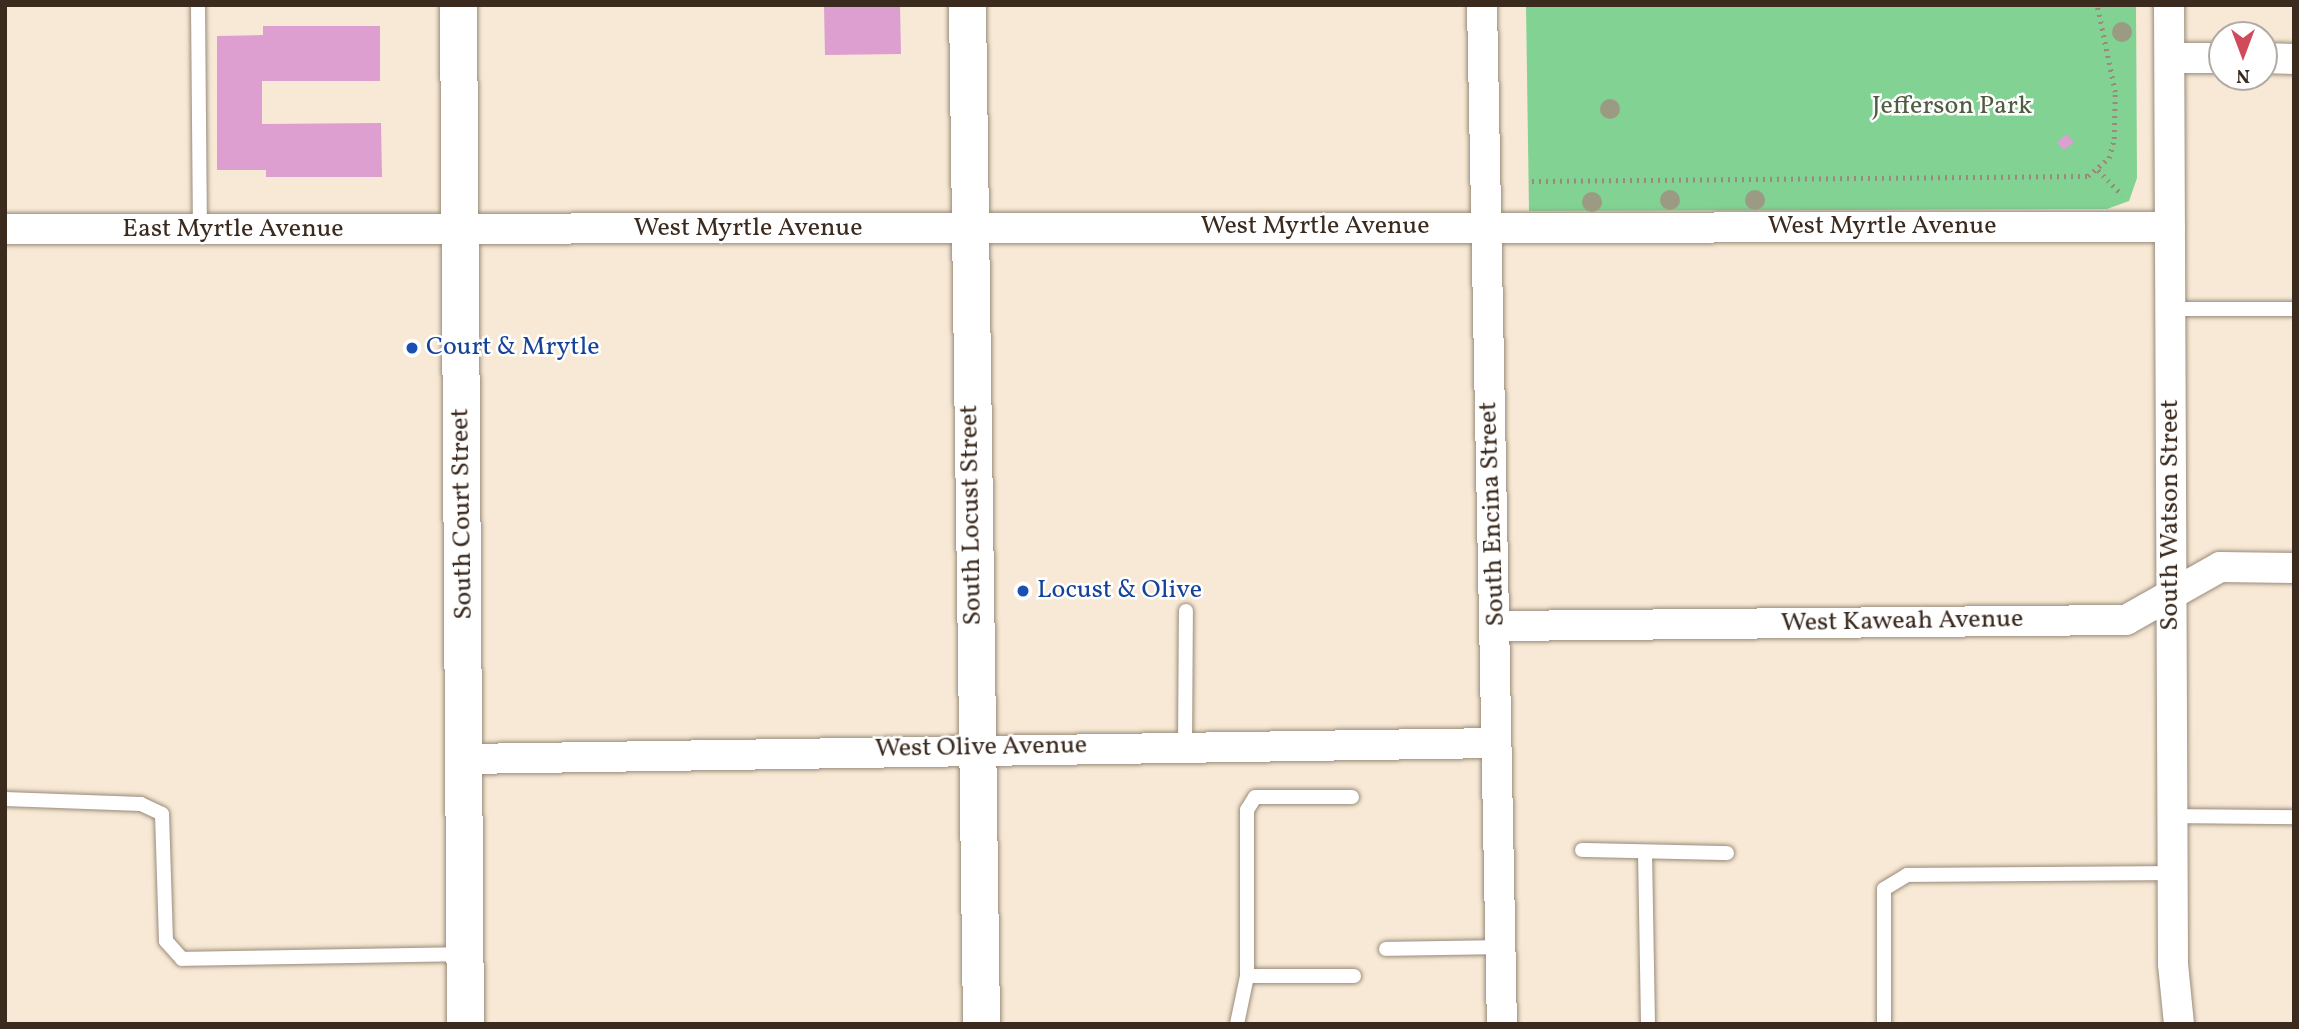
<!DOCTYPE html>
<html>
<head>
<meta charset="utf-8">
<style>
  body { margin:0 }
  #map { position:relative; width:2299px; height:1029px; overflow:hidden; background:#f7e9d5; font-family:Vollkorn,serif }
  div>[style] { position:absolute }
  .green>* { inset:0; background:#81d293 }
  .building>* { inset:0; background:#dc9fcf }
  .path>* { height:4.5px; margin-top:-2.25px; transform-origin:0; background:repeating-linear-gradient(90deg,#998a7a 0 2px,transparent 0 7px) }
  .roads { filter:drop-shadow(0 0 2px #998a7a) drop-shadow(0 0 2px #998a7a) }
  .service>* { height:14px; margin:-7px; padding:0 7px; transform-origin:7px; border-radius:7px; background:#fff }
  .minor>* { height:30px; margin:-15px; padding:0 15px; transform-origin:15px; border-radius:15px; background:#fff }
  .tertiary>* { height:37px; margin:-18.5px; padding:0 18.5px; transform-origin:18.5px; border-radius:18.5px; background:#fff }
  .trees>* { width:20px; height:20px; margin:-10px; border-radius:50%; background:#9b9b84 }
  .dots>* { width:19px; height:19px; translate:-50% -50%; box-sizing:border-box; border:4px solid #fff; border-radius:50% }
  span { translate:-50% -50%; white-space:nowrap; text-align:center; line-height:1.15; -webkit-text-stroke:5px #fff; paint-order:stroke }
  .park-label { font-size:26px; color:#505c41 }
  .street-label { font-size:26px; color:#3b2a1e }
  .transit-label { font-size:26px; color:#164399 }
  .left { translate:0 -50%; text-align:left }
  .frame { position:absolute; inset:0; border:7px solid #3b2a1e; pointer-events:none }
  .north { position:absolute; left:2208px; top:21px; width:70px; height:70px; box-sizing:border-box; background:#fff; border:2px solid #b1aaa5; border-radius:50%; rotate:180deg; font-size:19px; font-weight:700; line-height:28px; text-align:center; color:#3b2a1e }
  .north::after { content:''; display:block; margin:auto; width:24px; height:32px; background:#d1495b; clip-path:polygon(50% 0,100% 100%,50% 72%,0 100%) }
</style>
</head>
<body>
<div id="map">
  <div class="green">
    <i style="clip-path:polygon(1526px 5px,2136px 5px,2137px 178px,2129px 201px,2107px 209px,1529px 211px)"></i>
  </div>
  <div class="building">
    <i style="clip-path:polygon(824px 5px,900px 5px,901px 54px,825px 55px)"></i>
    <i style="clip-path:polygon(263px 26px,380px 26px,380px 81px,262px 81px,262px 124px,381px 123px,382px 177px,266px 177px,266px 170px,217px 170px,217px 36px,263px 35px)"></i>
    <i style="clip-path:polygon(2066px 134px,2074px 142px,2064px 150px,2057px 143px)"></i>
  </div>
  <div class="path">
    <i style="left:2098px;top:170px;width:35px;rotate:46deg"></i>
    <i style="left:1532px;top:181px;width:556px;rotate:-0.52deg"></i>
    <i style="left:2088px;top:176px;width:28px;rotate:-41deg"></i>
    <i style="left:2109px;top:158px;width:20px;rotate:-75deg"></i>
    <i style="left:2114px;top:139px;width:47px;rotate:-88.8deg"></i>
    <i style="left:2115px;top:92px;width:89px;rotate:-101.7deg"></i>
  </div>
  <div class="roads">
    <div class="service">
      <i style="left:198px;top:5px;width:225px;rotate:89.5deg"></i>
      <i style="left:2172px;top:309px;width:122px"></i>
      <i style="left:1185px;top:744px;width:133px;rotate:-89.6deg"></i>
      <i style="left:5px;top:799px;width:136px;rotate:2.1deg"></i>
      <i style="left:141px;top:804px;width:23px;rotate:25deg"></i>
      <i style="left:162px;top:814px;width:127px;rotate:88.2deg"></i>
      <i style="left:166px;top:941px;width:24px;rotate:48deg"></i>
      <i style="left:182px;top:959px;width:282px;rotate:-1deg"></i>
      <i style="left:2172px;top:816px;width:122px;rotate:0.5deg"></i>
      <i style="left:1582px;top:850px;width:145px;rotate:1.2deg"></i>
      <i style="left:1645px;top:852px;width:172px;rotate:89deg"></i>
      <i style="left:1386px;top:949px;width:114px;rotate:-1deg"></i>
      <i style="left:1247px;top:976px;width:166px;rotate:-90deg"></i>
      <i style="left:1247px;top:810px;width:15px;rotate:-58deg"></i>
      <i style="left:1255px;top:797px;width:97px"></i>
      <i style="left:1237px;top:1024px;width:49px;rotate:-78.2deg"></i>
      <i style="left:1247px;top:976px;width:107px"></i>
      <i style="left:1884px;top:1024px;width:135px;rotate:-90deg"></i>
      <i style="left:1884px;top:889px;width:27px;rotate:-31deg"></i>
      <i style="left:1907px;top:875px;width:266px;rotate:-0.4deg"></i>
    </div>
    <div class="minor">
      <i style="left:1482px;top:5px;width:1019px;rotate:88.88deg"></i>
      <i style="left:2169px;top:5px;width:959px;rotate:89.76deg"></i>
      <i style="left:2173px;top:964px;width:60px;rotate:84.3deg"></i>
      <i style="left:2170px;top:58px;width:52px"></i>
      <i style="left:2264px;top:58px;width:30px;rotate:2deg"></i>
      <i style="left:5px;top:229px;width:2165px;rotate:-0.05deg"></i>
      <i style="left:1497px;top:626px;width:629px;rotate:-0.55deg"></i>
      <i style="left:2126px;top:620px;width:108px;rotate:-29.4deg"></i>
      <i style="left:2220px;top:567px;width:74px;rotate:0.8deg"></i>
      <i style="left:466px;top:759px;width:1030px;rotate:-0.89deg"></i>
    </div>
    <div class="tertiary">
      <i style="left:458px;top:5px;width:1019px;rotate:89.61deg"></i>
      <i style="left:967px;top:5px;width:1019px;rotate:89.21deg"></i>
    </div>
  </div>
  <div class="trees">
    <i style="left:2122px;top:32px"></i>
    <i style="left:1610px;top:109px"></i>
    <i style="left:1670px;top:200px"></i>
    <i style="left:1755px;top:200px"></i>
    <i style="left:1592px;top:202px"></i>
  </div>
  <div class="dots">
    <i style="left:412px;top:348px;background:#1a4fb4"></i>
    <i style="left:1023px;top:591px;background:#1a4fb4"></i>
  </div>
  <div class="park-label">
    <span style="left:1952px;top:107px">Jefferson Park</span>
  </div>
  <div class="street-label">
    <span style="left:1315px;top:227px">West Myrtle Avenue</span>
    <span style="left:1882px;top:227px">West Myrtle Avenue</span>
    <span style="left:748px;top:229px">West Myrtle Avenue</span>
    <span style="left:233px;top:230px">East Myrtle Avenue</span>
    <span style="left:463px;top:514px;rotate:-91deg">South Court Street</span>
    <span style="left:1493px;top:514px;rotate:-92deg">South Encina Street</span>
    <span style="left:972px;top:515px;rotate:-91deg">South Locust Street</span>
    <span style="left:2171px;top:515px;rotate:-90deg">South Watson Street</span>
    <span style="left:1902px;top:622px;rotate:-1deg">West Kaweah Avenue</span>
    <span style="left:981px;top:748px;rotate:-1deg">West Olive Avenue</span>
  </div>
  <div class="transit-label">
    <span class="left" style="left:426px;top:348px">Court &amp; Mrytle</span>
    <span class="left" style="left:1037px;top:591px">Locust &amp; Olive</span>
  </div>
  <div class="frame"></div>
  <div class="north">N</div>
</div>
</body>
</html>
